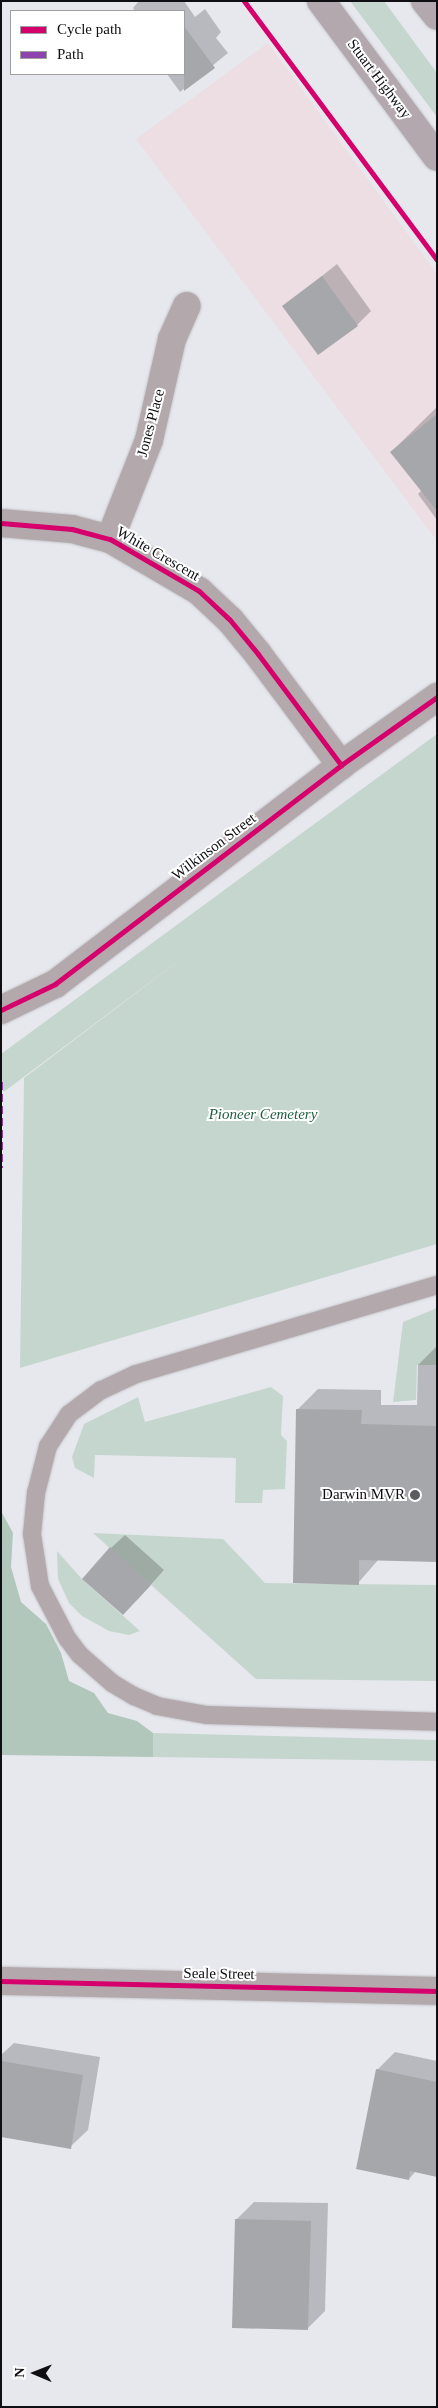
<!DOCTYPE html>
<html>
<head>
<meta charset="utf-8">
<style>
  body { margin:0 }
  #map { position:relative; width:438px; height:2408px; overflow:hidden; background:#e7e8ee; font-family:"Times New Roman",serif }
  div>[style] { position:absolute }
  .commercial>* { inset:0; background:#ecdee2 }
  .green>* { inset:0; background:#c5d6ce }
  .forest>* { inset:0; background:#b1c7bc }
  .shadow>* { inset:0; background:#0003 }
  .building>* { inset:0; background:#a6a7ab }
  .roads { filter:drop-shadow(0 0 1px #c5c6ca) drop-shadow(0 0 1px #c5c6ca) }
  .service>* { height:18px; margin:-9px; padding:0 9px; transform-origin:9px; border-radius:9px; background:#b3a9ad }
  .minor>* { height:28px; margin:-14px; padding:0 14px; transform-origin:14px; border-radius:14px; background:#b3a9ad }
  .trunk>* { height:28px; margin:-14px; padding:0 14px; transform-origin:14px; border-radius:14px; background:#b2a8ae }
  .quiet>* { height:4px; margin-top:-2px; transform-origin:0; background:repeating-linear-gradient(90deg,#8e44ad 0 8px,transparent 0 12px) }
  .cycleway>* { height:5px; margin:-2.5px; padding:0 2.5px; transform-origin:2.5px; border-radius:2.5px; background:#d6006c }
  .dots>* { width:14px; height:14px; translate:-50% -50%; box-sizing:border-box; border:2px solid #fff; border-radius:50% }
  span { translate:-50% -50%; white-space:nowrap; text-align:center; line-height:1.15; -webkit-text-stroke:4px #fff; paint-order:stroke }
  .street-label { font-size:15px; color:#0f0f13 }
  .park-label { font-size:15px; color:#1b5e3d; font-style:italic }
  .poi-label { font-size:15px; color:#0f0f13 }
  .right { translate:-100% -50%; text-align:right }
  .frame { position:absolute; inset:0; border:2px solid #0f0f13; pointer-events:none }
  .legend { position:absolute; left:10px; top:10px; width:175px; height:65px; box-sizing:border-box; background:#fff; border:1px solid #9f9fa1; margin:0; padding:6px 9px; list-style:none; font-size:15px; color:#0f0f13 }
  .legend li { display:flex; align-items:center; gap:10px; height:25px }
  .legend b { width:25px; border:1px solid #9f9fa1 }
  .north { position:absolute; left:10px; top:2348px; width:50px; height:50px; -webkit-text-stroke:4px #fff; paint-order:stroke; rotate:271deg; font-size:14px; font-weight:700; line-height:20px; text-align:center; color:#0f0f13 }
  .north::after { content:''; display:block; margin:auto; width:18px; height:22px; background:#0f0f13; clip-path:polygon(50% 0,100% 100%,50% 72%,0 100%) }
</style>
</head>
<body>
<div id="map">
  <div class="commercial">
    <i style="clip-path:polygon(268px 43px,437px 274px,437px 541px,136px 139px)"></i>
  </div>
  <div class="green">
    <i style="clip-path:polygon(350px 1px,384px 1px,437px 73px,437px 117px)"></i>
    <i style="clip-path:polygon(437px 734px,437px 1244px,20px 1368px,24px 1078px,197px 947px,5px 1091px,1px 1091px,1px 1054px)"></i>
    <i style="clip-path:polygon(437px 1308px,437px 1365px,417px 1365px,416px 1400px,393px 1402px,403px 1322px)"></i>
    <i style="clip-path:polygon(271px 1387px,283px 1396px,281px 1435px,287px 1441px,285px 1489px,263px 1490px,262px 1503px,235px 1503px,236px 1458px,95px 1455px,94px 1478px,75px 1468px,72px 1457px,84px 1424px,138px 1397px,145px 1422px)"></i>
    <i style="clip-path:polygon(93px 1533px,223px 1539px,265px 1583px,437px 1585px,437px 1681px,256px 1679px)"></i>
    <i style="clip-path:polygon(57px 1551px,82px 1579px,140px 1631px,129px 1635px,109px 1631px,82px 1616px,69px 1603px,58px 1579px)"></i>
    <i style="clip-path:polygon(153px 1733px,437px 1740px,437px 1761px,153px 1757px)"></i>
  </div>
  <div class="forest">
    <i style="clip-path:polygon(1px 1511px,13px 1533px,11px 1567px,21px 1602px,46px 1624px,61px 1653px,69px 1681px,94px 1693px,108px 1713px,137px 1721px,153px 1733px,153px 1757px,1px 1755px)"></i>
  </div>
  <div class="shadow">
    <i style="clip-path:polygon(139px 1px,184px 1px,195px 17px,205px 9px,221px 32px,216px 38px,228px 53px,180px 92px,167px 74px,184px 74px,184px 11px,135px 11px,133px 8px)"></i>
    <i style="clip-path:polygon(337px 264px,371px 311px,357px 325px,284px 306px)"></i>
    <i style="clip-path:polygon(437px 407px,437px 520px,418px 494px,422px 490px,391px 452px)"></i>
    <i style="clip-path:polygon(437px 1346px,437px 1561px,379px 1559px,358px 1583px,298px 1409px,318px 1389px,381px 1390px,381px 1405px,417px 1405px,418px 1365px)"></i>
    <i style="clip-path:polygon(125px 1535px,164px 1570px,137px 1600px,111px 1548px)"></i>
    <i style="clip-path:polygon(14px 2043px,100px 2057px,88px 2130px,70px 2147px,1px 2136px,1px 2055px)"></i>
    <i style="clip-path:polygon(395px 2052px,437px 2061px,437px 2175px,416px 2171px,409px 2179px,377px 2070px)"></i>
    <i style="clip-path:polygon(254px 2202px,328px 2203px,325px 2311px,308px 2328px,237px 2219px)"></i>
  </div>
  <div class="building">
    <i style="clip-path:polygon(184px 26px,215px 68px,184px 91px)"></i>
    <i style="clip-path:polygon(322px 276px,358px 326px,318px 355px,282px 306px)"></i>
    <i style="clip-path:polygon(437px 414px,437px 511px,390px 452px)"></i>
    <i style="clip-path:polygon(296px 1409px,362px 1410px,361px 1424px,437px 1426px,437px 1562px,359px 1560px,359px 1585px,293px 1583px)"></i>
    <i style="clip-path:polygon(110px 1547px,151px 1585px,123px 1615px,82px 1579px)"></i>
    <i style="clip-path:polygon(1px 2061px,83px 2075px,71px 2149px,1px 2137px)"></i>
    <i style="clip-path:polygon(376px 2069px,437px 2082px,437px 2177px,410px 2171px,409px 2180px,356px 2169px)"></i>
    <i style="clip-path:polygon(235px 2219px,311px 2221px,308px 2330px,232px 2328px)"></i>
  </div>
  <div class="roads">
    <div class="service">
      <i style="left:437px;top:1285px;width:314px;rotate:163.5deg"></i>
      <i style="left:136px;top:1374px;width:38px;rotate:155deg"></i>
      <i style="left:101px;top:1390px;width:40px;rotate:143deg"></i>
      <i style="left:69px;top:1414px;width:38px;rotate:123deg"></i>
      <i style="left:48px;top:1446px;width:49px;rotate:104.3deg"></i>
      <i style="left:36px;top:1493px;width:41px;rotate:95.6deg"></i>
      <i style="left:32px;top:1534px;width:53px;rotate:81.3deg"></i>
      <i style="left:40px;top:1586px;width:59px;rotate:62.6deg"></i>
      <i style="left:67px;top:1638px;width:21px;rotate:53deg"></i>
      <i style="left:80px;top:1655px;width:43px;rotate:41.2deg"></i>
      <i style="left:112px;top:1683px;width:26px;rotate:31deg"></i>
      <i style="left:134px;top:1696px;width:25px;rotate:23deg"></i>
      <i style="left:157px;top:1706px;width:51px;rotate:10.2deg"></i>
      <i style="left:207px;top:1715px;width:230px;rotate:1.7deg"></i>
    </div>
    <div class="minor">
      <i style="left:1px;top:523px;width:71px;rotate:4.8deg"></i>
      <i style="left:72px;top:529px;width:39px;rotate:15deg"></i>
      <i style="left:110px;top:539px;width:103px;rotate:30.3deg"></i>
      <i style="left:199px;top:591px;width:42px;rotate:43.1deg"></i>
      <i style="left:230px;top:620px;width:44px;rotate:50.5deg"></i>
      <i style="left:258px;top:654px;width:139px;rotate:53.2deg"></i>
      <i style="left:110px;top:539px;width:106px;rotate:-68.5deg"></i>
      <i style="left:149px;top:440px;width:104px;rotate:-77.2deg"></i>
      <i style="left:172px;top:339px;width:36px;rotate:-66deg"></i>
      <i style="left:1px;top:1010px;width:60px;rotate:-25.7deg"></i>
      <i style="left:55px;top:984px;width:360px;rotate:-37.4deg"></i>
      <i style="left:341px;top:765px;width:118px;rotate:-35.3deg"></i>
      <i style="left:1px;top:1981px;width:436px;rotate:1.3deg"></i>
    </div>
    <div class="trunk">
      <i style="left:321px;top:1px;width:194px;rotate:53.4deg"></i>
      <i style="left:425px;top:1px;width:19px;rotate:51deg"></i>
    </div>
  </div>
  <div class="quiet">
    <i style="left:1px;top:1082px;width:86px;rotate:90deg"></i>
  </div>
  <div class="cycleway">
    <i style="left:244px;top:1px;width:323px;rotate:53.3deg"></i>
    <i style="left:1px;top:523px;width:71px;rotate:4.8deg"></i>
    <i style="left:72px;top:529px;width:39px;rotate:15deg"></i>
    <i style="left:110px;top:539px;width:103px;rotate:30.3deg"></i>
    <i style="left:199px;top:591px;width:42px;rotate:43.1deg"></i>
    <i style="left:230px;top:620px;width:44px;rotate:50.5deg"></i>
    <i style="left:258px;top:654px;width:139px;rotate:53.2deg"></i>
    <i style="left:1px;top:1010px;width:60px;rotate:-25.7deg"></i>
    <i style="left:55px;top:984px;width:360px;rotate:-37.4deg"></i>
    <i style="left:341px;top:765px;width:118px;rotate:-35.3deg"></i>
    <i style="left:1px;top:1981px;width:436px;rotate:1.3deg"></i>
  </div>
  <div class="dots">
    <i style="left:415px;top:1495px;background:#5b5b60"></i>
  </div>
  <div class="street-label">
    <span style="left:379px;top:79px;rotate:53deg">Stuart Highway</span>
    <span style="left:151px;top:423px;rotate:-75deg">Jones Place</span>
    <span style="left:158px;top:554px;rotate:30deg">White Crescent</span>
    <span style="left:214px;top:847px;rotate:-37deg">Wilkinson Street</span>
    <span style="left:219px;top:1974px;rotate:1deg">Seale Street</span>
  </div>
  <div class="park-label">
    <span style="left:263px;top:1115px">Pioneer Cemetery</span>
  </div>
  <div class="poi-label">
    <span class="right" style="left:405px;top:1495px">Darwin MVR</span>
  </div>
  <div class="frame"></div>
  <ul class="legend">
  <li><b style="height:6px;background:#d6006c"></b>Cycle path</li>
  <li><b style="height:6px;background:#8e44ad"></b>Path</li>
  </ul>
  <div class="north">N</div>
</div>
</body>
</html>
